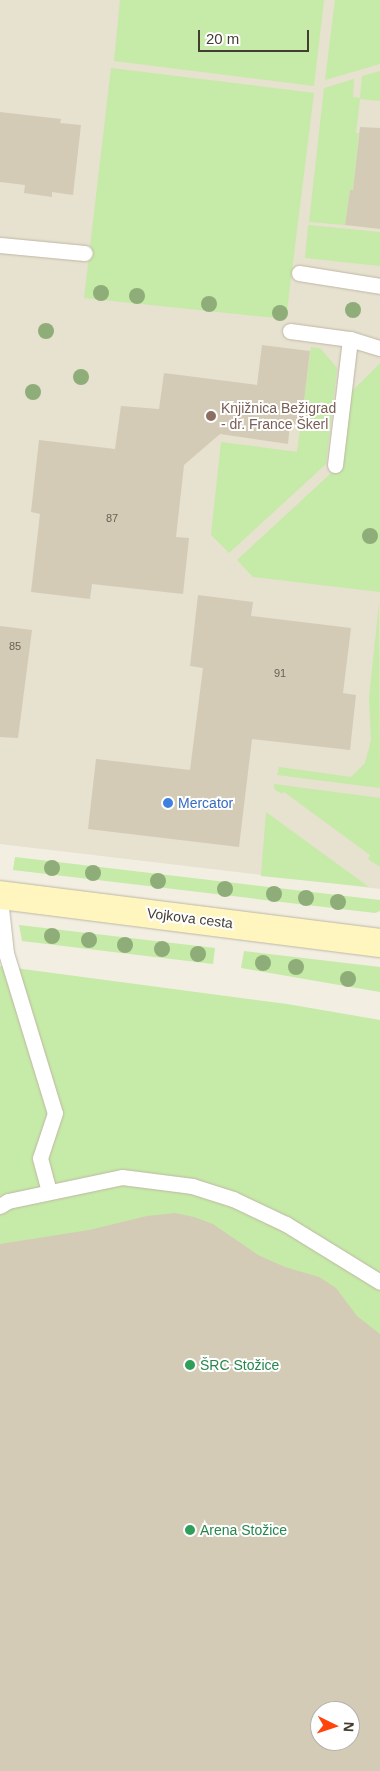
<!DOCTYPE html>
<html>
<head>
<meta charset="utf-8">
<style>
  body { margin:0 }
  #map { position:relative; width:380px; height:1771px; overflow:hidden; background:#f2eee2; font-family:Arial,sans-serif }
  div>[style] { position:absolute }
  .residential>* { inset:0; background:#e7e1cf }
  .green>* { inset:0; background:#c6eaa7 }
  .building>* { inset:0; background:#d4cbb6 }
  .roads { filter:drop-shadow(0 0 1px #beb7a4) drop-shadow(0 0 1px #beb7a4) }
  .lane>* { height:15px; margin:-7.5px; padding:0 7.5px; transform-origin:7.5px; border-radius:7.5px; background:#fff }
  .secondary>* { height:28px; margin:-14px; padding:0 14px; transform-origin:14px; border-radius:14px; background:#fff5bf }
  .trees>* { width:16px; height:16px; margin:-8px; border-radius:50%; background:#8ead78 }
  .dots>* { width:14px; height:14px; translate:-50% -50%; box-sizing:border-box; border:2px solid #fff; border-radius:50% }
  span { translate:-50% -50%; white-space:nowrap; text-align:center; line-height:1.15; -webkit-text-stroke:4px #fff; paint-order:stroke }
  .number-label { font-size:11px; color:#686153 }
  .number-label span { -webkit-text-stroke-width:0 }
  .education-label { font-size:14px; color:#785e54 }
  .left { translate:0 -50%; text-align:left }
  .shop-label { font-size:14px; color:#366cbe }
  .street-label { font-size:14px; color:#443e32 }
  .leisure-label { font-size:14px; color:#27864d }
  .north { position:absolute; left:310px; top:1701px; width:50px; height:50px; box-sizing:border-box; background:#fff; border:1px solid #b4b2ad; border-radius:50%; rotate:94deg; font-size:14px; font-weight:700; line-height:20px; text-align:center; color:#443e32 }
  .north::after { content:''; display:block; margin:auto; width:18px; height:22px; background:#ff440c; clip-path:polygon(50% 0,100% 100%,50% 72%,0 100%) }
  .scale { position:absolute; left:198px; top:30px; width:111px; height:22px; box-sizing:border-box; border:2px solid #443e32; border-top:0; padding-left:6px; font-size:15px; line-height:18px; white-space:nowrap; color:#443e32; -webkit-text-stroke:4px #fff; paint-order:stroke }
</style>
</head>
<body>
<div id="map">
  <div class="residential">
    <i style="clip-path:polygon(0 0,380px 0,380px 889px,0 844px)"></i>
  </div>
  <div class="green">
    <i style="clip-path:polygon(120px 0,324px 0,314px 86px,114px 61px)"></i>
    <i style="clip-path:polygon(335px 0,380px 0,380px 64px,325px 80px)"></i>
    <i style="clip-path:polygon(111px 68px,314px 93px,286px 319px,84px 298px)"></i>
    <i style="clip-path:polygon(380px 71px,380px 101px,360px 99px,356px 133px,359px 133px,353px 190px,350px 190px,345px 225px,309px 222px,324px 88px,354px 79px,353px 97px,360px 98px,362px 76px)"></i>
    <i style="clip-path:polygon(308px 225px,380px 232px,380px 266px,305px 258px)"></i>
    <i style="clip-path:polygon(311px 347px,320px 348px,337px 368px,326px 464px,229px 553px,211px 535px,221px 442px,297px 452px)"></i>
    <i style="clip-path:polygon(380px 363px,380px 592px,253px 577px,237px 560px,342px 463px,351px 392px)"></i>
    <i style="clip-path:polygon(379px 603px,380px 788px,277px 775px,279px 767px,351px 777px,365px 763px,371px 740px,369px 698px)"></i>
    <i style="clip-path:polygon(274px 784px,380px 798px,380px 867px,368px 859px,370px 855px,284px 792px,282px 794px,274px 789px)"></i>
    <i style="clip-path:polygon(266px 812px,340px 866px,369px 887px,261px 876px)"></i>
    <i style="clip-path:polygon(15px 857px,380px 900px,380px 911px,375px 913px,13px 870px)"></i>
    <i style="clip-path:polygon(19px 925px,215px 948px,213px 964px,22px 941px)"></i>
    <i style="clip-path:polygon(244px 951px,380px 967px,380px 992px,241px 968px)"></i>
    <i style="clip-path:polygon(evenodd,0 966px,287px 1004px,380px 1020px,380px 1771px,0 1771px,0 966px,320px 1711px,350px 1711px,350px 1741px,320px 1741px,320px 1711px)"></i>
  </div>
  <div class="building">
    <i style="clip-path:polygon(0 112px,61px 119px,60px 123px,81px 125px,73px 195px,52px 192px,52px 197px,24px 193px,25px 185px,0 182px)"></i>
    <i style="clip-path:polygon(360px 127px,380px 128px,380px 229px,345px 225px,350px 190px,353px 190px)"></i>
    <i style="clip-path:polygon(262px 345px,310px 351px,301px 425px,290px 423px,288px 444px,220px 434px,184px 465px,176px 537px,189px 538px,183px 594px,92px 584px,90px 599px,31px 592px,40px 514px,31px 512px,39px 440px,115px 449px,121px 406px,159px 409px,164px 373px,257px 385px)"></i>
    <i style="clip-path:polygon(198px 595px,253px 602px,251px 616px,351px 628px,343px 693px,356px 695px,350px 750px,252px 739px,239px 847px,88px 829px,96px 759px,190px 770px,203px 668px,190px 666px)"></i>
    <i style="clip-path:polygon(0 626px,32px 630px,18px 738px,0 737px)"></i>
    <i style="clip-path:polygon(evenodd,175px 1213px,194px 1217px,213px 1224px,258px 1255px,285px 1267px,319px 1277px,336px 1288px,357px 1316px,380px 1334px,380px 1771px,0 1771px,0 1244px,89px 1230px,147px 1216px,175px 1213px,320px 1711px,350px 1711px,350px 1741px,320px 1741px,320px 1711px)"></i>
  </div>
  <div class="roads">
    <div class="lane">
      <i style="left:0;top:245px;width:85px;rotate:5.4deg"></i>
      <i style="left:299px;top:273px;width:82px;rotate:9.1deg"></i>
      <i style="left:290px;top:331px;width:61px;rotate:7.6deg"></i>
      <i style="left:350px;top:339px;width:31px;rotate:17deg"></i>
      <i style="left:335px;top:465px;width:127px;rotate:-83.2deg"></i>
      <i style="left:0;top:899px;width:54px;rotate:83.7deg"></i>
      <i style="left:6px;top:953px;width:167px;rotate:73deg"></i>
      <i style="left:55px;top:1113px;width:47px;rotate:108.4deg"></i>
      <i style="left:40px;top:1158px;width:35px;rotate:75deg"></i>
      <i style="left:0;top:1206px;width:9px;rotate:-32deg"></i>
      <i style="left:8px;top:1201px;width:116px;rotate:-11.9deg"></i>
      <i style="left:122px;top:1177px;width:71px;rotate:7.3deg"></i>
      <i style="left:192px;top:1186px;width:43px;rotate:17.6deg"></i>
      <i style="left:233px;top:1199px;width:59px;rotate:25.3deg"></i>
      <i style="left:286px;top:1224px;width:110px;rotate:31.7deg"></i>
    </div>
    <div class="secondary">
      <i style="left:0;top:895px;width:383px;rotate:7.2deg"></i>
    </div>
  </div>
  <div class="trees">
    <i style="left:101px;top:293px"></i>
    <i style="left:137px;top:296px"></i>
    <i style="left:209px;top:304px"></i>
    <i style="left:353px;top:310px"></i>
    <i style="left:280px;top:313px"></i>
    <i style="left:46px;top:331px"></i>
    <i style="left:81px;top:377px"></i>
    <i style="left:33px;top:392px"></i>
    <i style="left:370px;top:536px"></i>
    <i style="left:52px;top:868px"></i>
    <i style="left:93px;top:873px"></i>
    <i style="left:158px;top:881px"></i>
    <i style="left:225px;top:889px"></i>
    <i style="left:274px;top:894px"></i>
    <i style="left:306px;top:898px"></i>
    <i style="left:338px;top:902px"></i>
    <i style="left:52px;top:936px"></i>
    <i style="left:89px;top:940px"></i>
    <i style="left:125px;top:945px"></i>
    <i style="left:162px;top:949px"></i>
    <i style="left:198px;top:954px"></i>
    <i style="left:263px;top:963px"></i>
    <i style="left:296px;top:967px"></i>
    <i style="left:348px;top:979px"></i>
  </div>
  <div class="dots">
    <i style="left:211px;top:416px;background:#8d6e63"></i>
    <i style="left:168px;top:803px;background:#3f7fe0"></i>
    <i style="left:190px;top:1365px;background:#2e9e5b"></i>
    <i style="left:190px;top:1530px;background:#2e9e5b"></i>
  </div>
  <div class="number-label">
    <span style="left:112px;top:518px">87</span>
    <span style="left:15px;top:646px">85</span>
    <span style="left:280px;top:673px">91</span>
  </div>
  <div class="education-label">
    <span class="left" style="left:221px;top:416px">Knjižnica Bežigrad<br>- dr. France Škerl</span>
  </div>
  <div class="shop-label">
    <span class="left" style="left:178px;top:803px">Mercator</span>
  </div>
  <div class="street-label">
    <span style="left:190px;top:918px;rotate:7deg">Vojkova cesta</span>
  </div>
  <div class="leisure-label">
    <span class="left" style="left:200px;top:1365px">ŠRC Stožice</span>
    <span class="left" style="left:200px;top:1530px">Arena Stožice</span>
  </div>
  <div class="north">N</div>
  <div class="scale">20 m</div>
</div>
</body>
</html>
